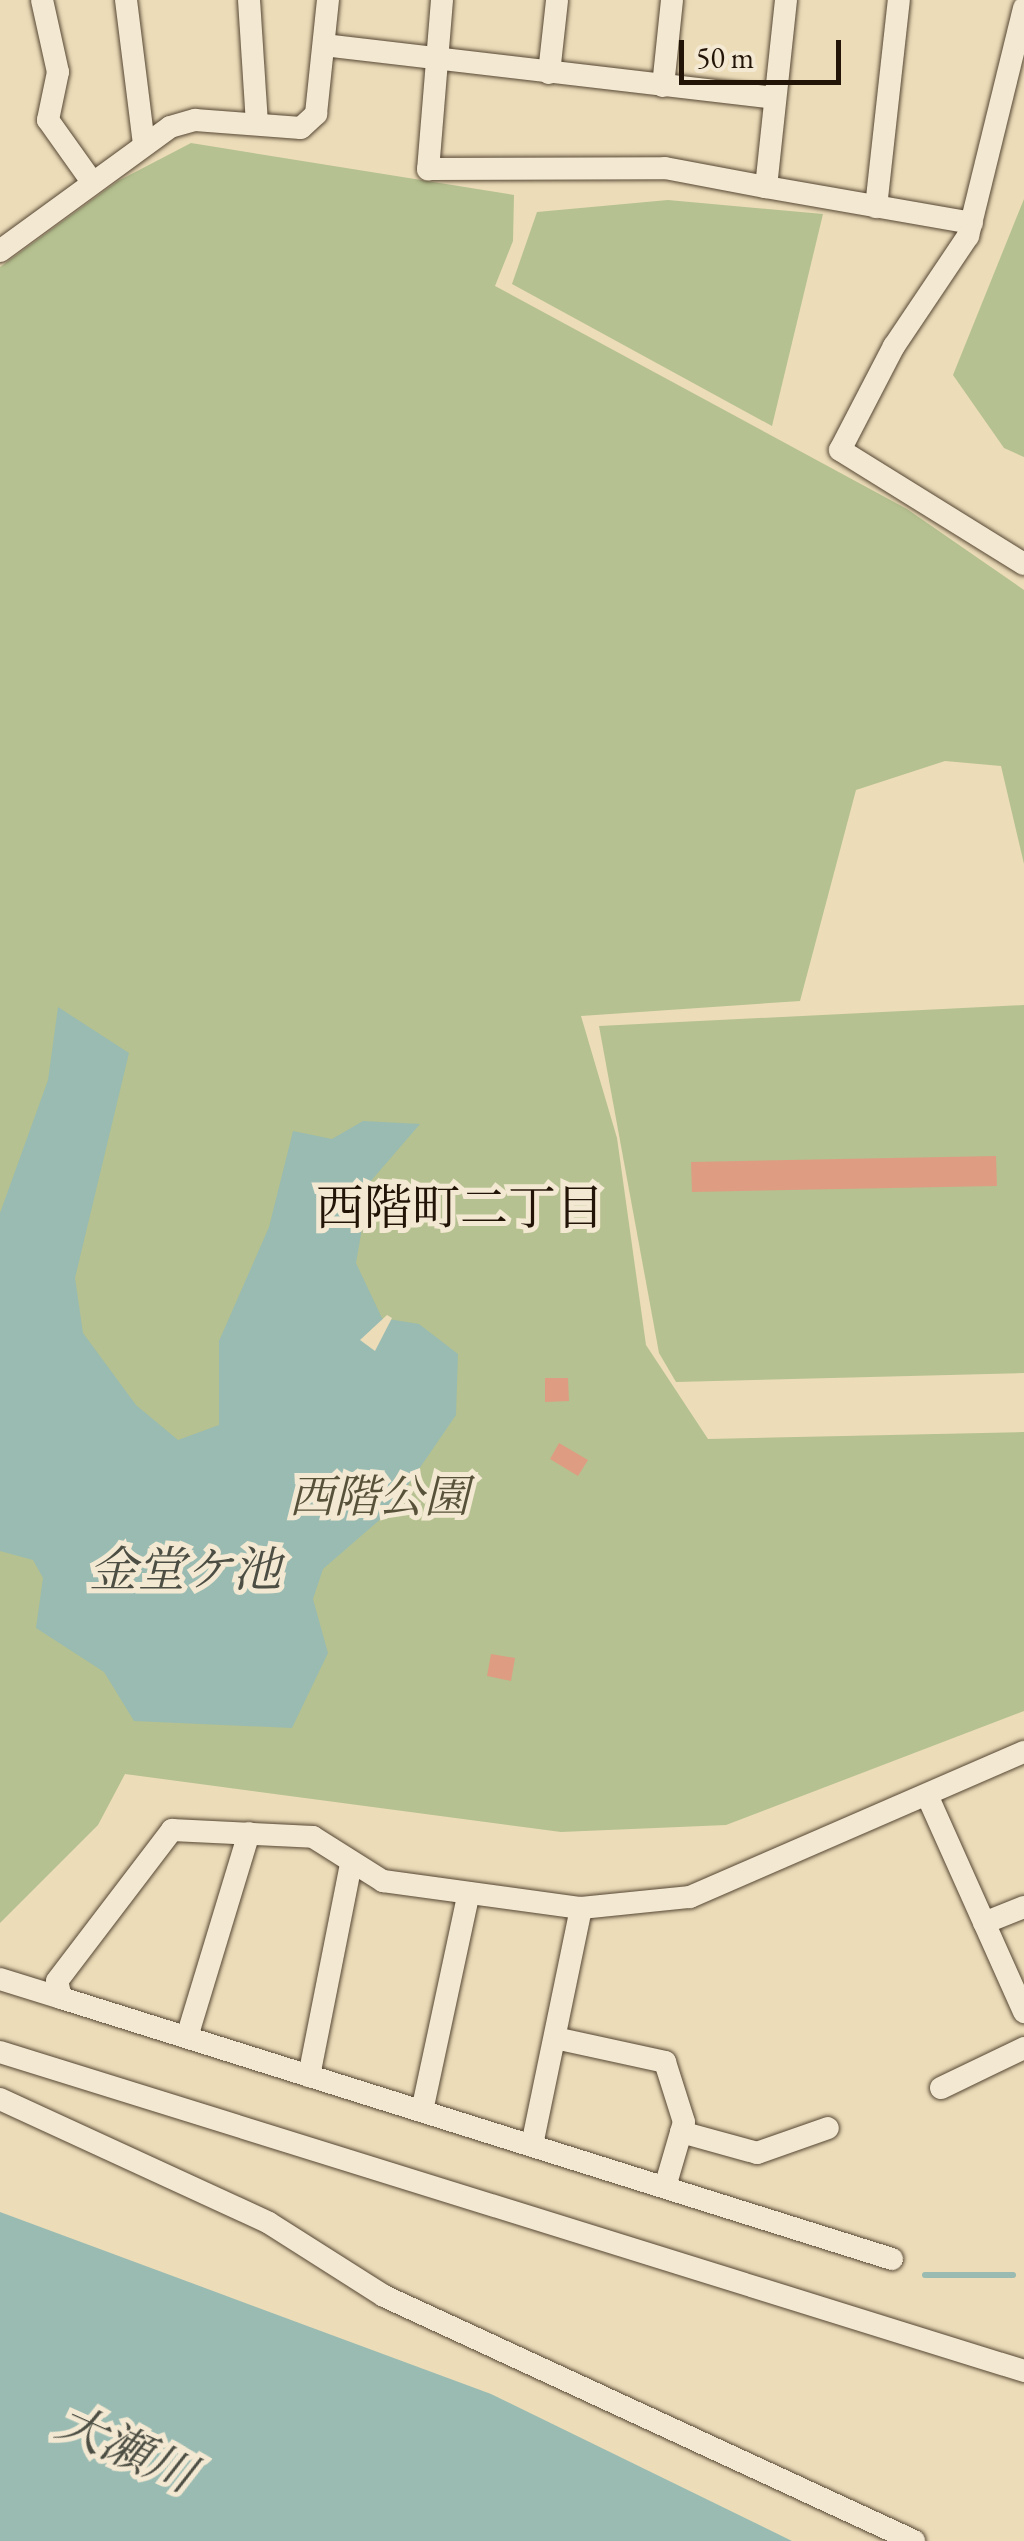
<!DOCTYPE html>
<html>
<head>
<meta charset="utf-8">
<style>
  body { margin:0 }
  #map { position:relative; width:1024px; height:2541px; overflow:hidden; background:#ecdcb8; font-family:"EB Garamond","Noto Serif JP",serif }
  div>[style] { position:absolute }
  .green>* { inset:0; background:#b5c190 }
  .water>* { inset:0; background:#99bbb2 }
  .pier>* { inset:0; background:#ecdcb8 }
  .stream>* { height:6px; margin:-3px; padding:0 3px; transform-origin:3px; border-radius:3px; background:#99bbb2 }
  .building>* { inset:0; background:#de9d83 }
  .roads { filter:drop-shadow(0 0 2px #554634) drop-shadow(0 0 2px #554634) }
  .street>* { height:22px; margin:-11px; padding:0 11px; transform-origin:11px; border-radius:11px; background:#f3e8d1 }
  span { translate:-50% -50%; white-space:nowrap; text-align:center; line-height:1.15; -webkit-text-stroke:10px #f3e8d1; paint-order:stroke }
  .park-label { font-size:45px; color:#565138; font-style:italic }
  .neighbourhood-label { font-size:48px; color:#231408 }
  .water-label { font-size:48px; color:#4c4e44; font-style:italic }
  .scale { position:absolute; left:679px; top:40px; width:162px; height:45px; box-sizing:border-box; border:5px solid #231408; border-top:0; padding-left:12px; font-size:30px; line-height:35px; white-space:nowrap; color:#231408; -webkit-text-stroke:8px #f3e8d1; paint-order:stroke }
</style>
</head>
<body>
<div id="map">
  <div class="green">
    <i style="clip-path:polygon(191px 143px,514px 195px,513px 241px,495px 286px,907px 509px,1024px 590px,1024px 864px,1001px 766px,945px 761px,856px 790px,800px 1001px,581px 1016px,617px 1138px,646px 1345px,708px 1439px,1024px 1432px,1024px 1711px,726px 1825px,561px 1832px,125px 1774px,98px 1825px,0 1923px,0 267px,118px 181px)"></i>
    <i style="clip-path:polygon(1024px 199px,1024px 457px,1004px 448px,953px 375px)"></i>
    <i style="clip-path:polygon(668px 200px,823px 214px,772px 426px,512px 284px,537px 212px)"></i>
    <i style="clip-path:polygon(1024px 1005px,1024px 1373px,676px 1382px,659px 1353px,599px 1026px)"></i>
  </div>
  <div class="water">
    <i style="clip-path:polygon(58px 1007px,129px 1053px,75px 1278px,83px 1333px,136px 1405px,178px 1440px,219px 1425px,219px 1341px,269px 1227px,293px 1131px,332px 1139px,363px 1121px,420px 1124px,370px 1182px,356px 1263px,382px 1318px,419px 1324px,458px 1354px,456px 1415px,391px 1510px,323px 1569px,313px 1599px,328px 1653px,292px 1728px,134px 1721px,104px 1672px,36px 1628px,43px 1578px,33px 1560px,0 1551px,0 1213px,48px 1080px)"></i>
    <i style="clip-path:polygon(0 2212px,491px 2394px,792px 2541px,0 2541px)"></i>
  </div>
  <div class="pier">
    <i style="clip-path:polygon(387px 1315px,392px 1318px,375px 1351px,360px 1340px)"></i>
  </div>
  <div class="stream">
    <i style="left:925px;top:2275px;width:88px"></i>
  </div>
  <div class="building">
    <i style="clip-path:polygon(996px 1156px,997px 1186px,692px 1192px,691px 1162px)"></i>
    <i style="clip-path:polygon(545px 1378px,568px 1378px,569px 1401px,545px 1402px)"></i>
    <i style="clip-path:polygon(559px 1443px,588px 1460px,578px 1476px,550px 1459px)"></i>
    <i style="clip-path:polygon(491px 1654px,515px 1658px,511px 1681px,487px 1676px)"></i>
  </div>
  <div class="roads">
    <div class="street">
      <i style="left:42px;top:0;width:74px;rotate:77.5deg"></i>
      <i style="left:58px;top:72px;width:49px;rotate:101.8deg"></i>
      <i style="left:48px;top:120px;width:76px;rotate:54.6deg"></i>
      <i style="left:126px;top:0;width:146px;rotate:82.9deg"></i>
      <i style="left:249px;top:0;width:123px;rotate:86.3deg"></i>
      <i style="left:442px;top:0;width:170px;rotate:94.7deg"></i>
      <i style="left:428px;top:169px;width:237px;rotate:-0.2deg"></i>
      <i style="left:665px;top:168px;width:103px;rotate:10.7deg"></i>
      <i style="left:786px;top:0;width:188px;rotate:96.1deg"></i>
      <i style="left:766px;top:187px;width:209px;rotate:9.9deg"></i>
      <i style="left:1024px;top:8px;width:235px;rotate:103.8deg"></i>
      <i style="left:968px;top:236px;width:133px;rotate:123.9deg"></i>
      <i style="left:894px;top:346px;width:117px;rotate:117.4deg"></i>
      <i style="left:840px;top:450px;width:216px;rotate:31.8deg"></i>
      <i style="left:324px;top:45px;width:453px;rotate:6.7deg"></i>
      <i style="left:549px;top:73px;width:73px;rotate:-83.7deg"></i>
      <i style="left:663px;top:86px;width:86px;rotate:-84deg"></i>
      <i style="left:876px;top:207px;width:208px;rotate:-83.7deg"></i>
      <i style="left:0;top:251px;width:210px;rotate:-36.1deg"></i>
      <i style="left:170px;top:127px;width:26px;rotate:-16deg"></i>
      <i style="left:195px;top:120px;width:106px;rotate:4.3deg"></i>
      <i style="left:301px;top:128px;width:21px;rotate:-43deg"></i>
      <i style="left:316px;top:114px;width:115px;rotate:-84deg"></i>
      <i style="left:927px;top:1795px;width:238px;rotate:65.9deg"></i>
      <i style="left:984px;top:1923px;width:43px;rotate:-21.8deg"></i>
      <i style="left:0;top:1979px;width:64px;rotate:17.3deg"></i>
      <i style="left:187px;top:2037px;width:213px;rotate:-73.1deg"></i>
      <i style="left:555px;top:2038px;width:113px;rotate:12.3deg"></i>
      <i style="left:665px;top:2062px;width:63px;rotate:72.4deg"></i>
      <i style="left:684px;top:2122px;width:68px;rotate:106.3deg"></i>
      <i style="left:0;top:2052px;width:1073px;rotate:17.3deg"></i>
      <i style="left:309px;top:2076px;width:217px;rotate:-78.8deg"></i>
      <i style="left:941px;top:2088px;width:92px;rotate:-25.7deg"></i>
      <i style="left:0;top:2099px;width:296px;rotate:24.7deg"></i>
      <i style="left:269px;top:2223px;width:136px;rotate:32.4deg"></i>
      <i style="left:384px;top:2296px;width:584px;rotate:24.81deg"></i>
      <i style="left:422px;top:2111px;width:219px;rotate:-77.9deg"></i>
      <i style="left:681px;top:2132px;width:79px;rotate:15.4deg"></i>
      <i style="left:757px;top:2153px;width:75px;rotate:-19.4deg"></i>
      <i style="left:532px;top:2145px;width:242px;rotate:-78.3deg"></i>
      <i style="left:892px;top:2259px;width:871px;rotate:-162.56deg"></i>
      <i style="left:61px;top:1998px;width:17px;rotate:-103deg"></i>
      <i style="left:57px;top:1981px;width:190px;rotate:-52.7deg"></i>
      <i style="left:172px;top:1830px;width:141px;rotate:2.8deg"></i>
      <i style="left:313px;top:1837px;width:83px;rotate:32.2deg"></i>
      <i style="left:383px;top:1881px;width:200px;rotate:7.8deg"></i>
      <i style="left:581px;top:1908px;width:110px;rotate:-5.8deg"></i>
      <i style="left:690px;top:1897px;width:364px;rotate:-23.5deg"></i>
    </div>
  </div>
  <div class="park-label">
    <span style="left:379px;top:1497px">西階公園</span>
  </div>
  <div class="neighbourhood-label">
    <span style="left:460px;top:1208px">西階町二丁目</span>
  </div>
  <div class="water-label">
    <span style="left:185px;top:1570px">金堂ケ池</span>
    <span style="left:126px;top:2448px;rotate:24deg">大瀬川</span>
  </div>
  <div class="scale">50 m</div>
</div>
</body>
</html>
